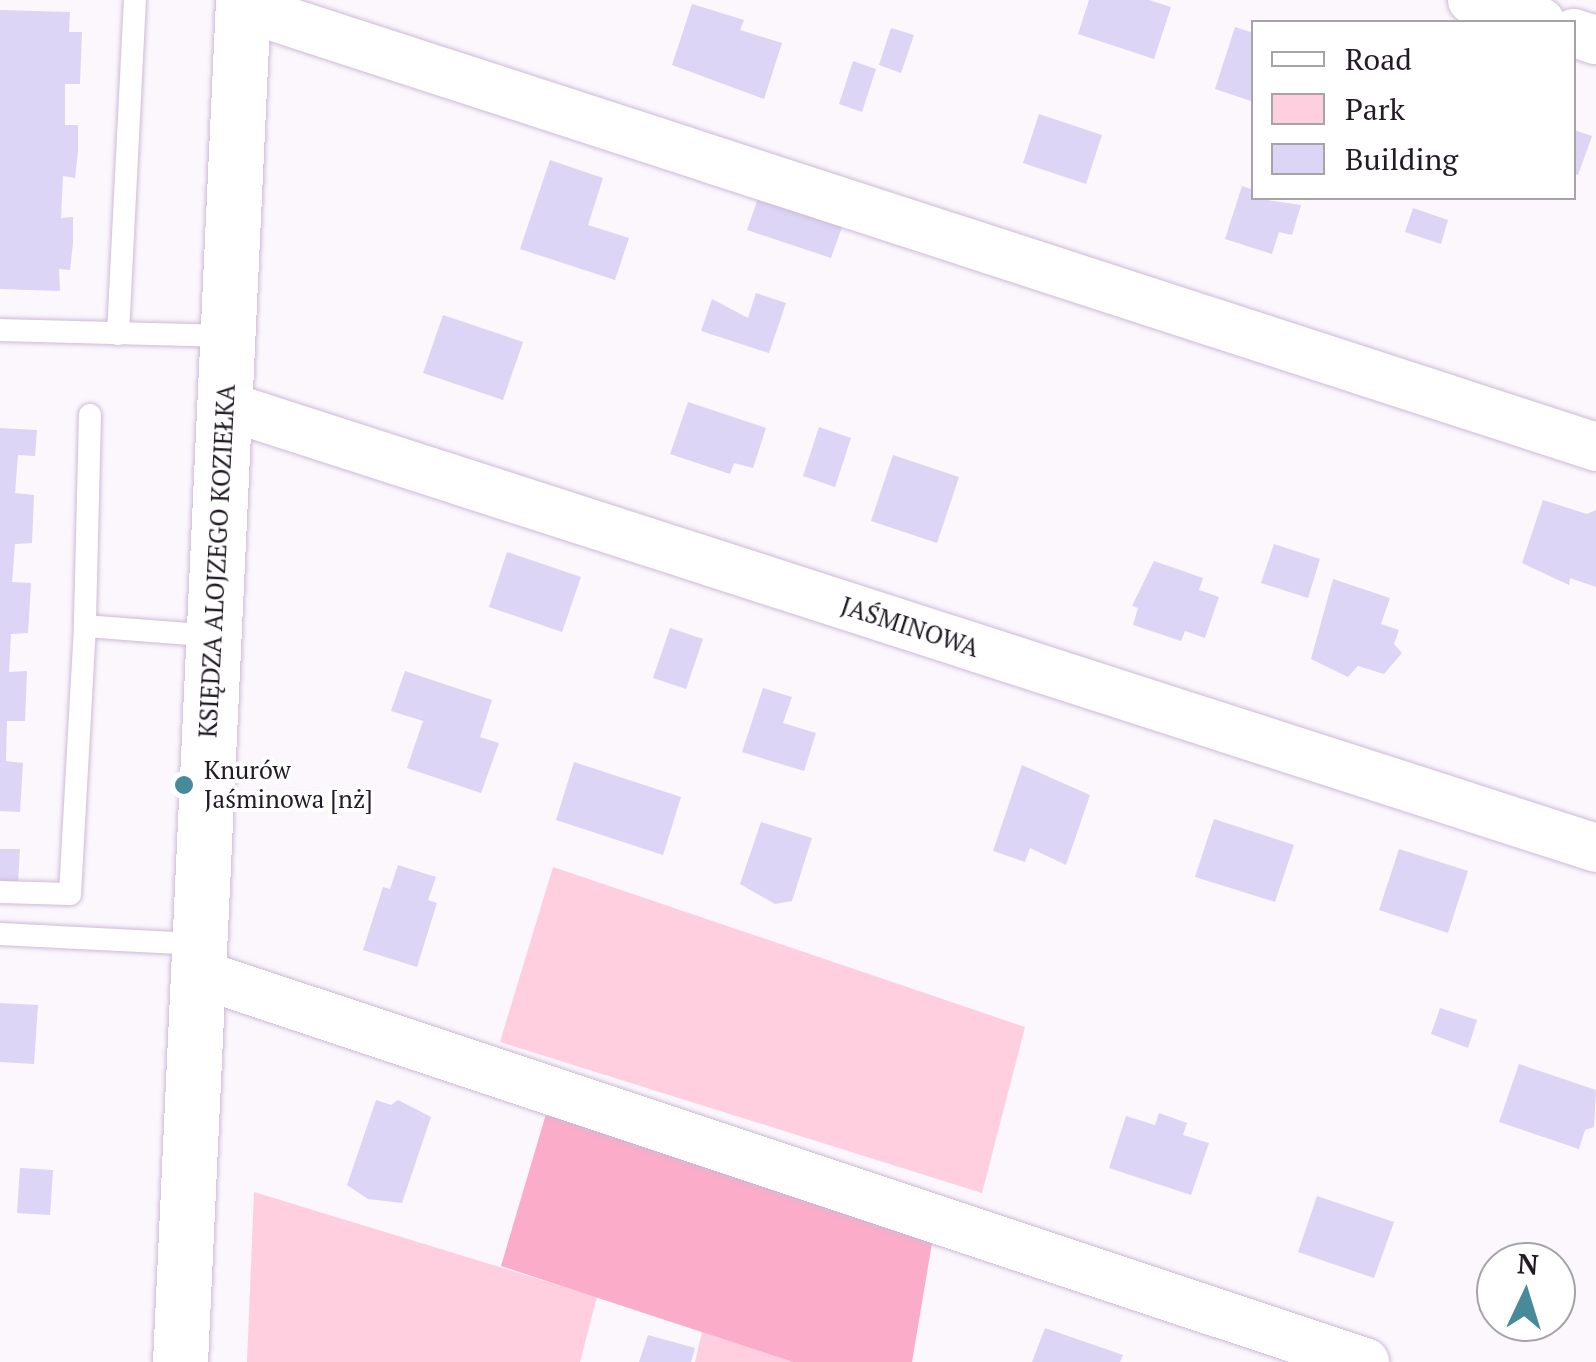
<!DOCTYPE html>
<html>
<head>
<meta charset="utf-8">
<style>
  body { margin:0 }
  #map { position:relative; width:1596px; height:1362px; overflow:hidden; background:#fbf7fd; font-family:"PT Serif",serif }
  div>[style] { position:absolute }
  .green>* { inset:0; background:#ffcedf }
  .forest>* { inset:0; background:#faacc9 }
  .building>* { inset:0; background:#dcd5f5 }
  .roads { filter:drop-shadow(0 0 2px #cdbad6) drop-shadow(0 0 2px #cdbad6) }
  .service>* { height:22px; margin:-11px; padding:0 11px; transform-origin:11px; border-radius:11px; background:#fff }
  .minor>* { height:48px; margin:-24px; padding:0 24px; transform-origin:24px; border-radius:24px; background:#fff }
  .tertiary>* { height:55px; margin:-27.5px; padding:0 27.5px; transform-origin:27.5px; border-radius:27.5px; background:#fff }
  .dots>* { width:28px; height:28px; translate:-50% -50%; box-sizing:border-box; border:5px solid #fff; border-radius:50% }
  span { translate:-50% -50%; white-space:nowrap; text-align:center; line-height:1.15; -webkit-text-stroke:8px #fff; paint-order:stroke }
  .street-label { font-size:25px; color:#221b25 }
  .poi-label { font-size:25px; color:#221b25 }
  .left { translate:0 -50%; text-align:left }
  .legend { position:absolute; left:1251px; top:20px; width:325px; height:180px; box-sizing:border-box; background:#fff; border:2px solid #a7a4a8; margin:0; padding:12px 18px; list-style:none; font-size:30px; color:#221b25 }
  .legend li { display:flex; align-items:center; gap:20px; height:50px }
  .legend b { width:50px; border:2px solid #a7a4a8 }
  .north { position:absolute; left:1476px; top:1242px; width:100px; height:100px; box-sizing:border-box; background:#fff; border:2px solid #a7a4a8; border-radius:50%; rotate:4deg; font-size:28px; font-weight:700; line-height:40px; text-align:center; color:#221b25 }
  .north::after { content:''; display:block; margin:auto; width:35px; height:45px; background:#478a9a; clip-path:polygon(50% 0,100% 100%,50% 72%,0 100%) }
</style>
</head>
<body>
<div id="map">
  <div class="green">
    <i style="clip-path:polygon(553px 867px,1025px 1027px,982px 1193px,500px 1042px)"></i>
    <i style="clip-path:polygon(254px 1192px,597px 1297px,580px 1362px,247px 1362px)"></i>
    <i style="clip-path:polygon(702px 1332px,793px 1362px,695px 1362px)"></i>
  </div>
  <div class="forest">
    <i style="clip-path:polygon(546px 1114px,932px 1243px,912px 1362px,793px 1362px,501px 1266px)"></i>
  </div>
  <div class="building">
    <i style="clip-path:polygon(1089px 0,1149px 0,1171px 7px,1154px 59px,1078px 34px)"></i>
    <i style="clip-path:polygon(692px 4px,744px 20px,740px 30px,782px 43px,764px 99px,672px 65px)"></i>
    <i style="clip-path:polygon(0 10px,70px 12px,69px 32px,82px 32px,80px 84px,65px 84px,65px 125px,78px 125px,78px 152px,75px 178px,63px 176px,61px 218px,73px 217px,73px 243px,70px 270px,59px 269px,60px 291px,0 289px)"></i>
    <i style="clip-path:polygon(1235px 27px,1254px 33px,1254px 102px,1215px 89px)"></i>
    <i style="clip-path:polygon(891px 28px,914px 35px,901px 73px,879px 65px)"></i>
    <i style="clip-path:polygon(853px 61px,876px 69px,862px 112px,839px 104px)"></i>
    <i style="clip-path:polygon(1039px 114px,1102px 135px,1086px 184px,1023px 163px)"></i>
    <i style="clip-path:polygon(1574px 130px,1592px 136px,1578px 175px,1574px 174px)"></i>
    <i style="clip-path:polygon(550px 160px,603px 178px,588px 225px,629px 238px,615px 280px,520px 249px)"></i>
    <i style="clip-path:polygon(1242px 186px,1254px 190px,1254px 198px,1301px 205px,1292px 235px,1279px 232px,1272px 254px,1225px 239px)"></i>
    <i style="clip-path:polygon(758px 198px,842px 227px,831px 258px,747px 230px)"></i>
    <i style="clip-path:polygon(1413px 208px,1448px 220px,1441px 244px,1405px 232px)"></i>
    <i style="clip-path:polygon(756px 293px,786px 303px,769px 353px,701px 331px,712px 299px,748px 318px)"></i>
    <i style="clip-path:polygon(443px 315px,523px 342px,503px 400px,423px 373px)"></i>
    <i style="clip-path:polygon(688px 402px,766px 428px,753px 468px,734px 463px,730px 474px,670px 454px)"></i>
    <i style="clip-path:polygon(819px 427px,851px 438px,835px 487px,803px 476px)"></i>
    <i style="clip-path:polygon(0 428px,37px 430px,35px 456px,18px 455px,15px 493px,34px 495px,32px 543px,15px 544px,12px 582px,31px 583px,28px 633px,11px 634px,9px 672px,27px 671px,25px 721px,7px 721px,6px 761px,23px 763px,20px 812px,0 811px)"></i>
    <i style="clip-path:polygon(893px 455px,959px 477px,937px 543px,871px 521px)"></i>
    <i style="clip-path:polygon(1543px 500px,1587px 514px,1596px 510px,1596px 587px,1570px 578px,1569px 585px,1522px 563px)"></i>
    <i style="clip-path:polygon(1274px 544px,1320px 559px,1308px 598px,1261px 583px)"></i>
    <i style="clip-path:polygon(507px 552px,581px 577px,562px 632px,489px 607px)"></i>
    <i style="clip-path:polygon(1154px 561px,1203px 578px,1199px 590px,1219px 597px,1205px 638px,1185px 631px,1181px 641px,1133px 625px,1138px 608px,1132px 606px)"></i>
    <i style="clip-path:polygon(1333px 579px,1390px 598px,1381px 624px,1399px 630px,1394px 644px,1402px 653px,1384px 674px,1358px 666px,1348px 677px,1311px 659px)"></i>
    <i style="clip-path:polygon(670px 628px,703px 639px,686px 689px,653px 678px)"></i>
    <i style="clip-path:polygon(405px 671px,492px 700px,480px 737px,499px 743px,481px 793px,407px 768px,423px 721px,391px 711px)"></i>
    <i style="clip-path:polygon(763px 688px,792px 697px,783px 723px,816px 733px,804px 771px,742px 752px)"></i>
    <i style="clip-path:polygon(574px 762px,681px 797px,663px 855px,556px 820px)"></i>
    <i style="clip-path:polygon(1022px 765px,1090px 795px,1066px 865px,1030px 848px,1025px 862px,993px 851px)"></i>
    <i style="clip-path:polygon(1214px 819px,1294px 845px,1275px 902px,1195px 877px)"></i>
    <i style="clip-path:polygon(761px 822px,812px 838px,792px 901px,775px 904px,740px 884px)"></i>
    <i style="clip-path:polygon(0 849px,20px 849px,18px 882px,0 880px)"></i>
    <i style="clip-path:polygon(1399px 849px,1468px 871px,1448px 933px,1379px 910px)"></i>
    <i style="clip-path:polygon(398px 865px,436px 877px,428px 900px,437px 903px,417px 967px,363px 950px,383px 887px,390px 889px)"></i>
    <i style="clip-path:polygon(0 1003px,38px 1005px,34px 1064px,0 1062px)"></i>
    <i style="clip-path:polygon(1440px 1008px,1477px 1020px,1468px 1048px,1431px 1034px)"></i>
    <i style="clip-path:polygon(1519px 1064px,1596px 1090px,1594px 1127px,1585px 1130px,1579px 1149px,1499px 1122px)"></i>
    <i style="clip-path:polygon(376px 1100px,391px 1105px,398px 1100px,431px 1117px,402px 1203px,368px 1199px,347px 1185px)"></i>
    <i style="clip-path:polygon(1159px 1113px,1187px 1123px,1183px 1135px,1209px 1143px,1191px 1195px,1109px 1168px,1126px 1116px,1155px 1125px)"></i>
    <i style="clip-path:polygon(20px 1168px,53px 1170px,50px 1215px,17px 1213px)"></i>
    <i style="clip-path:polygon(1317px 1196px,1394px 1222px,1374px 1278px,1298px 1252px)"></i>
    <i style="clip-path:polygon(1045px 1328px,1123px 1355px,1120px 1362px,1032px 1362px)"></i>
    <i style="clip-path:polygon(648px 1335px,695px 1348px,691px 1362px,639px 1362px)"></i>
  </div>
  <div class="roads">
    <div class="service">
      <i style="left:0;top:330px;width:227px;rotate:1.5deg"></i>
      <i style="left:118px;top:334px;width:334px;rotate:-87.1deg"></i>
      <i style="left:90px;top:415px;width:211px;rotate:91.4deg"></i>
      <i style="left:85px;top:626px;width:129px;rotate:4.4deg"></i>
      <i style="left:0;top:892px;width:70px;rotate:1.6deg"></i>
      <i style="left:70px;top:894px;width:268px;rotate:-86.8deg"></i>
      <i style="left:0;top:934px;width:200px;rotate:2.9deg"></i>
    </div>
    <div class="minor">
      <i style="left:1472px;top:0;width:72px;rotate:17.7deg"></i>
      <i style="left:243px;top:7px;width:1423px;rotate:18.01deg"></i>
      <i style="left:1574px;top:33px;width:23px;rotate:18deg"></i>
      <i style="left:224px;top:405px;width:1442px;rotate:17.89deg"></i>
      <i style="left:200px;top:974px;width:1228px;rotate:18.42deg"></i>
    </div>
    <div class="tertiary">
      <i style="left:180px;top:1362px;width:1363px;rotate:-87.35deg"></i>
    </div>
  </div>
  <div class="dots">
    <i style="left:184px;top:785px;background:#478a9a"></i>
  </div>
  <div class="street-label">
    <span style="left:217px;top:561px;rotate:-87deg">KSIĘDZA ALOJZEGO KOZIEŁKA</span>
    <span style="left:910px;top:627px;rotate:18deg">JAŚMINOWA</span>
  </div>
  <div class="poi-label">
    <span class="left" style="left:204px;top:785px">Knurów<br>Jaśminowa [nż]</span>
  </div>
  <ul class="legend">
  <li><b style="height:12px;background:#fff"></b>Road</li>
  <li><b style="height:28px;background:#ffcedf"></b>Park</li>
  <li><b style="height:28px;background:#dcd5f5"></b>Building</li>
  </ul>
  <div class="north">N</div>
</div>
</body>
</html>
